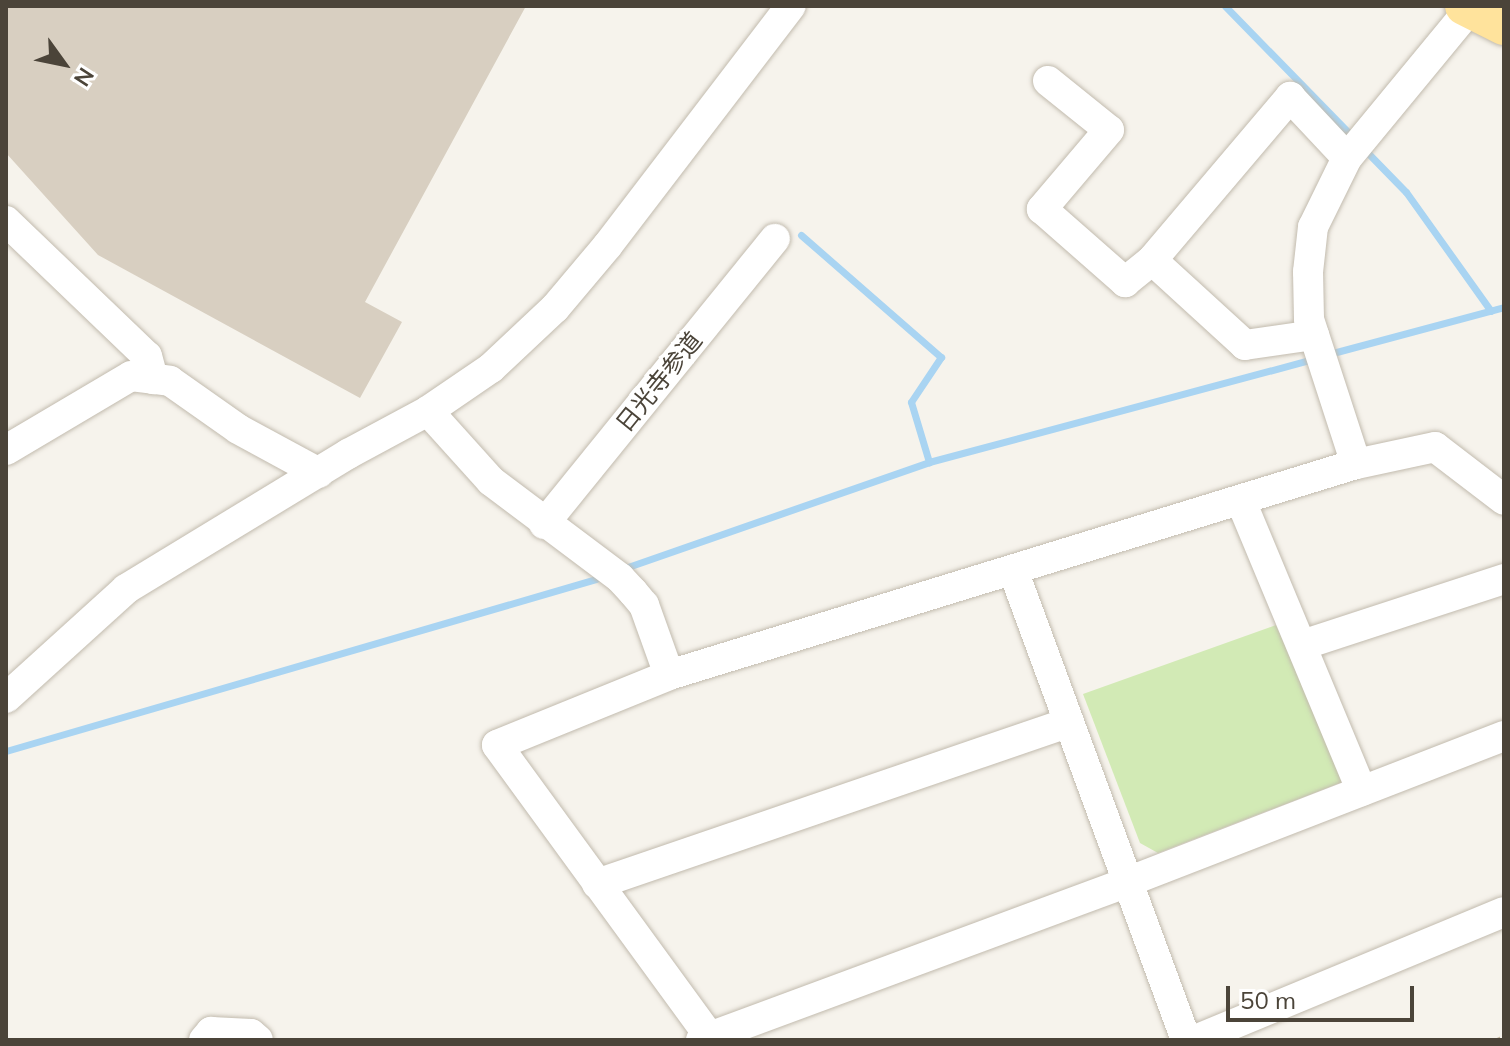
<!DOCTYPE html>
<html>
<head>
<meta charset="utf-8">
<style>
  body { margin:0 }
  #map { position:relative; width:1510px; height:1046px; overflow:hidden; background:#f6f3ec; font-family:Mulish,"Noto Sans JP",sans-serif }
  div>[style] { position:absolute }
  .green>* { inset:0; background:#d2eab5 }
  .stream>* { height:7px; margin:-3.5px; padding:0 3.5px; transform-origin:3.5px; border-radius:3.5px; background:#a9d4f2 }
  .building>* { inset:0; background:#d8cfc1 }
  .path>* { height:4px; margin-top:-2px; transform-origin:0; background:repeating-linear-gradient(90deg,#c4b79f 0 4px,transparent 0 8px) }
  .roads { filter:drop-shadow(0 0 2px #c2bbae) drop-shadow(0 0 2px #c2bbae) }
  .minor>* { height:30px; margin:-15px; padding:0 15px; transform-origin:15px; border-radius:15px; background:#fff }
  .major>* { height:38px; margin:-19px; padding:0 19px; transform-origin:19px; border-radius:19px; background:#ffe39c }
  span { translate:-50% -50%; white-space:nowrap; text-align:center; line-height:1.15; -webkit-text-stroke:7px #fff; paint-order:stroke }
  .street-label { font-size:24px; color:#4b4439 }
  .frame { position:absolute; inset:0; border:8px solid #4b4439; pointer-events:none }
  .north { position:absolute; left:24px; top:24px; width:80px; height:80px; -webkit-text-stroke:6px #fff; paint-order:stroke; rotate:123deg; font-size:22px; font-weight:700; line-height:32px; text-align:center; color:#4b4439 }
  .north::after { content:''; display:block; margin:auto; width:28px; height:36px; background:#4b4439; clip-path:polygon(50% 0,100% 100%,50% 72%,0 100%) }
  .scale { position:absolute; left:1226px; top:986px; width:188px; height:36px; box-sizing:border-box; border:4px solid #4b4439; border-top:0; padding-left:10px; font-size:24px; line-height:28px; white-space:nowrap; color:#4b4439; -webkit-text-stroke:6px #fff; paint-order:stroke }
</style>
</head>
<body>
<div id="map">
  <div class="green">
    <i style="clip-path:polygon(1276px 625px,1345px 781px,1158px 853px,1140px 843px,1083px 694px)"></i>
  </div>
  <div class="stream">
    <i style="left:1225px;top:6px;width:183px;rotate:45.7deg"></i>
    <i style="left:1364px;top:149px;width:60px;rotate:45.7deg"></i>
    <i style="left:1406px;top:192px;width:146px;rotate:54.5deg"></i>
    <i style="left:801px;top:235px;width:186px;rotate:41.1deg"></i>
    <i style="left:941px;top:357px;width:54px;rotate:123.7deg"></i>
    <i style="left:911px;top:402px;width:63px;rotate:73.3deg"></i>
    <i style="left:1329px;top:354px;width:181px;rotate:-15deg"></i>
    <i style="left:625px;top:568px;width:322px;rotate:-19.2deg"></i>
    <i style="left:929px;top:462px;width:398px;rotate:-15deg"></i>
    <i style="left:6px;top:751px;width:615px;rotate:-16.25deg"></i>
  </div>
  <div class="building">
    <i style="clip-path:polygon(6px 6px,526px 6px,365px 302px,402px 322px,360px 398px,98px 255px,6px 153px)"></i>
  </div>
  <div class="path">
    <i style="left:1497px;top:1040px;width:8px;rotate:-23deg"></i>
  </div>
  <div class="roads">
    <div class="minor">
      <i style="left:1048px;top:81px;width:78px;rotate:38.8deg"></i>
      <i style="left:1109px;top:130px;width:104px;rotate:130.3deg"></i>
      <i style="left:1042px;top:209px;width:111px;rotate:41.3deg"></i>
      <i style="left:1125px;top:282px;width:35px;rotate:-39deg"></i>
      <i style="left:6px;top:221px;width:195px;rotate:43.8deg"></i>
      <i style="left:147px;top:356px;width:24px;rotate:75deg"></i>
      <i style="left:1314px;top:335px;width:70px;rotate:171.8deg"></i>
      <i style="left:1245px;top:345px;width:126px;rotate:-137.6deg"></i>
      <i style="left:1152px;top:260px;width:214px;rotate:-49.7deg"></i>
      <i style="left:1290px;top:97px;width:83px;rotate:46.9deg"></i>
      <i style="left:428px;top:411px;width:94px;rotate:48deg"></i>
      <i style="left:491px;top:481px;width:161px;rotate:36.9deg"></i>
      <i style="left:620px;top:578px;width:19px;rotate:47deg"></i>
      <i style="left:633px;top:592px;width:17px;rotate:50deg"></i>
      <i style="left:644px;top:605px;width:74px;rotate:70.3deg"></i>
      <i style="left:6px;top:450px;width:145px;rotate:-30.6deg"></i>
      <i style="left:131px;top:376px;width:39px;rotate:7deg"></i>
      <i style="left:170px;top:381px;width:83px;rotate:35.2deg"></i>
      <i style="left:238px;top:429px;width:92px;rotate:28.5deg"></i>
      <i style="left:1356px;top:464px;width:152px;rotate:-108deg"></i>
      <i style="left:1309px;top:319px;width:47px;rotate:-91.2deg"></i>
      <i style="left:1308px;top:272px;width:45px;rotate:-83.7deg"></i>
      <i style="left:1313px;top:227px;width:77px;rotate:-63.8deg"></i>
      <i style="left:1347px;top:158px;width:193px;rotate:-50.5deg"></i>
      <i style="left:1241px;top:501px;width:314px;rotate:67.4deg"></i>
      <i style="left:544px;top:524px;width:367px;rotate:-51deg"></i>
      <i style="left:1013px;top:570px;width:501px;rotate:69.79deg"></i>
      <i style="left:1302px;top:645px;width:213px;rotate:-18.1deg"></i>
      <i style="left:6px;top:698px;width:162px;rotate:-42.2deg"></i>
      <i style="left:126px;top:589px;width:260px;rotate:-31.3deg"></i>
      <i style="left:348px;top:454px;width:91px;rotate:-28.3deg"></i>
      <i style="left:428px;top:411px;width:76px;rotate:-34.3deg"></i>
      <i style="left:491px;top:368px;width:88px;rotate:-43.2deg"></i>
      <i style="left:555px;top:308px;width:82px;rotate:-49.9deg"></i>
      <i style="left:608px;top:245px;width:301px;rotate:-52.6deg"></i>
      <i style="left:597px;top:884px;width:499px;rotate:-18.9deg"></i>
      <i style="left:204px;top:1040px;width:11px;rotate:-49deg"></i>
      <i style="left:211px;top:1032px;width:40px;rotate:2.9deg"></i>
      <i style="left:251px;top:1034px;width:9px;rotate:41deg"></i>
      <i style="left:701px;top:1040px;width:458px;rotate:-20.3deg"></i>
      <i style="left:1130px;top:881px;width:401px;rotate:-21.2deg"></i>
      <i style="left:712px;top:1040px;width:365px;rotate:-126.1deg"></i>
      <i style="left:497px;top:745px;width:186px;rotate:-22.1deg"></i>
      <i style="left:669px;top:675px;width:719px;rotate:-17.07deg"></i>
      <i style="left:1356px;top:464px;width:81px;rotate:-12.1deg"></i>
      <i style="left:1435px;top:447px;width:87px;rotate:37.5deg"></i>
      <i style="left:1195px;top:1040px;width:334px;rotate:-22.5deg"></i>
    </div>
    <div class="major">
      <i style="left:1464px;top:6px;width:45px;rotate:26.6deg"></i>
    </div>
  </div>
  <div class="street-label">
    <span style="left:659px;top:382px;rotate:-51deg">日光寺参道</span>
  </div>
  <div class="frame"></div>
  <div class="north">N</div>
  <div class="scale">50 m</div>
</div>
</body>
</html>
